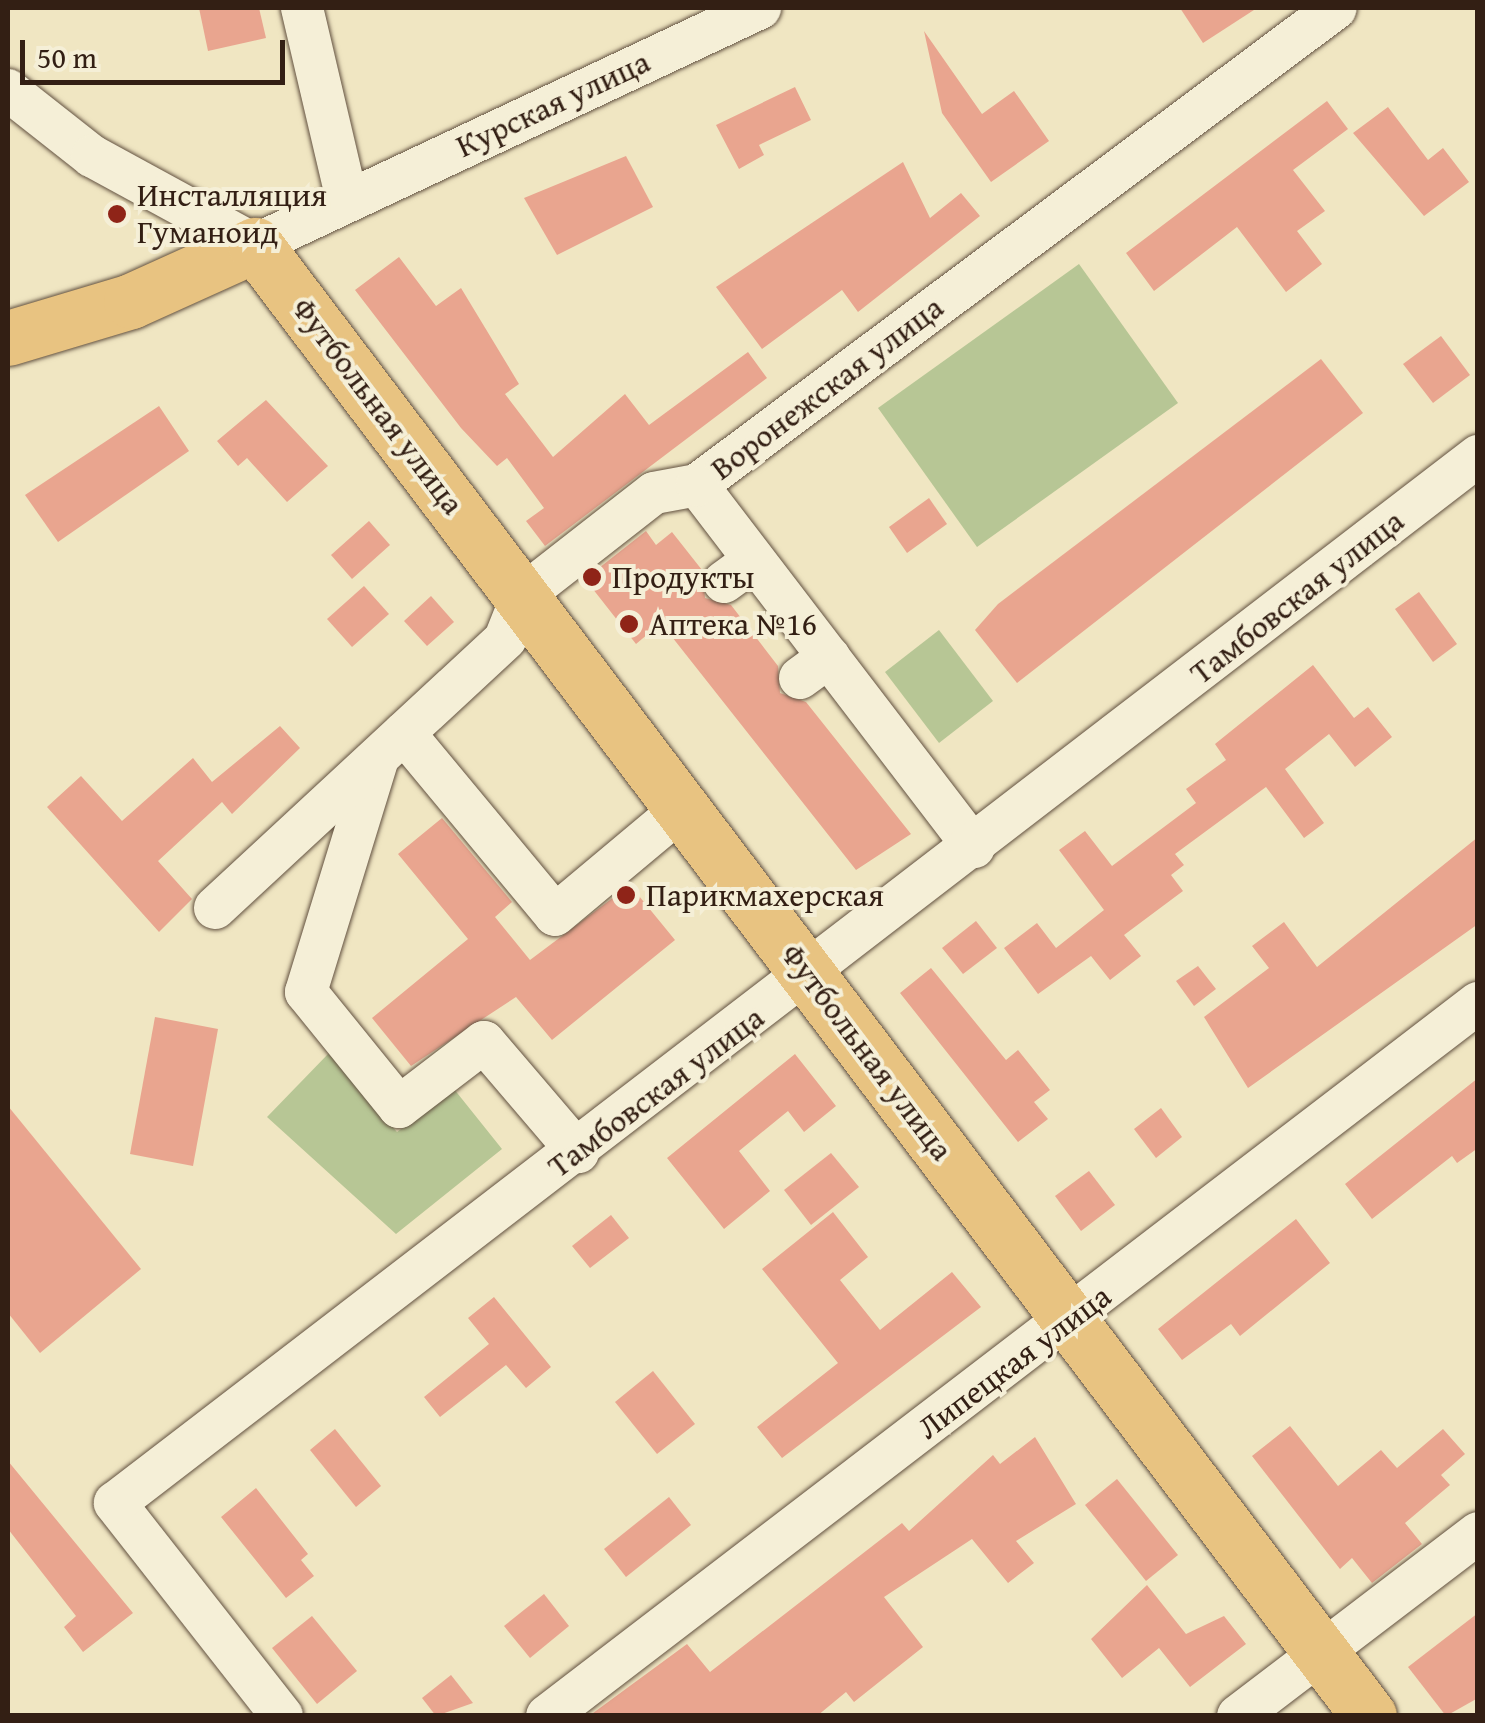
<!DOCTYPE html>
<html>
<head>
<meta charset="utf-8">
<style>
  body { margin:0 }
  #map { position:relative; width:1485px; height:1723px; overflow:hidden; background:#f0e6c2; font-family:"Gentium Book Plus",serif }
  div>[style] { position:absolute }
  .green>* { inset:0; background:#b7c695 }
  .building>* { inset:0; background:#e9a58f }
  .roads { filter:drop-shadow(0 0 2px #625140) drop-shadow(0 0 2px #625140) }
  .minor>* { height:42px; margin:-21px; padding:0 21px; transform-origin:21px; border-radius:21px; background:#f5efd7 }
  .major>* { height:55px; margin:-27.5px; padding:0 27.5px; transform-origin:27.5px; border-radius:27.5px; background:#e8c381 }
  .dots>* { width:28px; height:28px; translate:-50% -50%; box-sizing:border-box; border:5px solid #f5efd7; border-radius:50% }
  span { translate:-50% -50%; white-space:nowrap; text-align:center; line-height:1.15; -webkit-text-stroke:8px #f5efd7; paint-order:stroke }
  .street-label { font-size:32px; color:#331f14 }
  .poi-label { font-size:32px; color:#331f14 }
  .left { translate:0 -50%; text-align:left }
  .frame { position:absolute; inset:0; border:10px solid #331f14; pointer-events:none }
  .scale { position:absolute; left:20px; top:40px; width:265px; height:45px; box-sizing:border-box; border:5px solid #331f14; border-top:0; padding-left:12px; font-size:30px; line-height:35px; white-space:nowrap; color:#331f14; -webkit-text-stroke:8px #f5efd7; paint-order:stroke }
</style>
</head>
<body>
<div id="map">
  <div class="green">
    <i style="clip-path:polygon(1079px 264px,1178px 403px,977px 547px,878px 408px)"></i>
    <i style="clip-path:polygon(939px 630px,993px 701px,939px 743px,885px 672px)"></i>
    <i style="clip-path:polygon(329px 1053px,397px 1132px,454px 1089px,502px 1149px,396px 1234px,267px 1117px)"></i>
  </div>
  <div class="building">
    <i style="clip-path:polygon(199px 8px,259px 8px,266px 38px,208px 51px)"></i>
    <i style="clip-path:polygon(1180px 8px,1257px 8px,1203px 43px)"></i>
    <i style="clip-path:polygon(924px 31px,982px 114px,1014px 91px,1049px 141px,991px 182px,942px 113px)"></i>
    <i style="clip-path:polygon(795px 87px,811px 120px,759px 145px,764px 155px,739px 169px,716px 125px)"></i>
    <i style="clip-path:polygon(1327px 101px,1348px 129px,1293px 170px,1325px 211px,1297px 231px,1322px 264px,1286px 292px,1237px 227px,1154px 291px,1126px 253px)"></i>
    <i style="clip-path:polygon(1388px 107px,1428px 160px,1443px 148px,1469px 182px,1424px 216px,1353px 133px)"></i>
    <i style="clip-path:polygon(626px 156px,653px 207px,557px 255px,524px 198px)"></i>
    <i style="clip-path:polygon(903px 162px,930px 218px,961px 193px,980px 216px,858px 312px,842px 290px,762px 349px,716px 287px)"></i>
    <i style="clip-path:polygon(399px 257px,436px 306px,461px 288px,519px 384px,505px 394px,553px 457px,625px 394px,649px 425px,748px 352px,767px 378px,545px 546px,526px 521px,544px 508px,507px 458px,497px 466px,461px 428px,355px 290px)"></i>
    <i style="clip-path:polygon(1441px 336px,1470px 375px,1433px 403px,1403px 364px)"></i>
    <i style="clip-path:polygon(1321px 359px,1363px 413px,1017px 683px,975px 630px,998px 604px)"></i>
    <i style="clip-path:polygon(266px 400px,328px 466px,287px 502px,247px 458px,238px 466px,217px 441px)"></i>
    <i style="clip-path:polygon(159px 406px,189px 451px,58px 542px,25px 495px)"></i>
    <i style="clip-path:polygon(929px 498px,947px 524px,907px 553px,889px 527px)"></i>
    <i style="clip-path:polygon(369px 521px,390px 545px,352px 579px,331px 555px)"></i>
    <i style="clip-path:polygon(646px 531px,656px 545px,672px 532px,702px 570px,705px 598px,731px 605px,778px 666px,780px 693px,806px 702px,911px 834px,856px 870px,661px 623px,636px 644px,585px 579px)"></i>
    <i style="clip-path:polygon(364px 586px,389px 614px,352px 647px,327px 619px)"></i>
    <i style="clip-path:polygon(1419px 592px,1457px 644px,1433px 662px,1395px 609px)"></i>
    <i style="clip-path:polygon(431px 596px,454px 622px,427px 646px,404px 621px)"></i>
    <i style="clip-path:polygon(1313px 665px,1354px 718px,1368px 707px,1392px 737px,1355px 767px,1329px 734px,1285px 769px,1324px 823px,1304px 838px,1266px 787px,1175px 854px,1184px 865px,1171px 875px,1183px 891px,1124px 935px,1141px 956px,1110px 980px,1091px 956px,1038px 994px,1004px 948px,1037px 923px,1056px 948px,1104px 910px,1059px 850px,1085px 831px,1112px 866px,1196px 803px,1186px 789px,1226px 760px,1215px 744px)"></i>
    <i style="clip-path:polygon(280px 726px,300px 748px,232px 814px,222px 802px,158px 861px,192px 899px,159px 932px,47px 807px,81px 776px,122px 821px,193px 758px,212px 782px)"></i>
    <i style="clip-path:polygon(442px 818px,512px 902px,495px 917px,530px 960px,630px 885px,675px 940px,552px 1040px,516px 997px,411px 1066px,372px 1018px,468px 939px,398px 854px)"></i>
    <i style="clip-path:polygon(1478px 837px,1478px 924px,1248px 1088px,1204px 1017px,1269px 968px,1252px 946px,1284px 922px,1317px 967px)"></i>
    <i style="clip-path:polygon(976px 921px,997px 948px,963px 974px,942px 948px)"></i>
    <i style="clip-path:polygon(1198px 966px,1216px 989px,1194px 1006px,1176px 981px)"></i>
    <i style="clip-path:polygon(931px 968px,1006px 1060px,1018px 1050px,1050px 1090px,1034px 1102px,1048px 1119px,1018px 1142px,900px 993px)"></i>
    <i style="clip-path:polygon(155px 1017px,218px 1029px,193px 1166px,130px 1154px)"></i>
    <i style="clip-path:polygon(795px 1054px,836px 1106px,804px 1132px,788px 1111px,739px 1151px,770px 1191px,724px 1229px,667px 1158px)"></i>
    <i style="clip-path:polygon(1478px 1078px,1478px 1148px,1457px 1163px,1452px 1156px,1372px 1219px,1345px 1184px)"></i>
    <i style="clip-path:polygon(8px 1106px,141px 1269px,40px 1353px,8px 1313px)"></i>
    <i style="clip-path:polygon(1161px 1108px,1182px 1137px,1156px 1158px,1134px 1129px)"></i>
    <i style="clip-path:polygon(831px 1153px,859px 1187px,811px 1225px,784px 1190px)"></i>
    <i style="clip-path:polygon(1089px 1171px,1115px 1205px,1081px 1231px,1055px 1196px)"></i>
    <i style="clip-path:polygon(833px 1212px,868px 1257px,840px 1280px,880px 1330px,952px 1272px,981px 1307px,782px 1458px,757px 1427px,838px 1363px,762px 1269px)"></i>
    <i style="clip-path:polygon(611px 1215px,629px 1238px,590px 1268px,572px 1246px)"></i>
    <i style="clip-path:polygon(1296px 1219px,1330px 1263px,1240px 1336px,1231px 1324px,1182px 1360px,1158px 1329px)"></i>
    <i style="clip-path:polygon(494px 1297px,551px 1367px,526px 1388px,506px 1365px,440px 1417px,424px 1397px,489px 1344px,468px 1318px)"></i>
    <i style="clip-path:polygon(653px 1371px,695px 1424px,657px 1454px,615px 1402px)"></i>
    <i style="clip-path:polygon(1290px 1426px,1338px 1486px,1381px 1450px,1397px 1468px,1443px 1429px,1465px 1454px,1441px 1475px,1450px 1485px,1405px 1523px,1422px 1544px,1372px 1583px,1352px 1558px,1340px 1569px,1252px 1456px)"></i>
    <i style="clip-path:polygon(335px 1429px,381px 1486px,356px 1507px,310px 1450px)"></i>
    <i style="clip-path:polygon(1035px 1437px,1076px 1504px,1016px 1541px,1034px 1563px,1008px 1583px,972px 1539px,884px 1597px,923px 1647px,854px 1702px,846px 1692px,817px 1716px,589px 1716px,687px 1644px,710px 1672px,902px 1523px,909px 1531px,993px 1455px,1000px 1464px)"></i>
    <i style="clip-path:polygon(8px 1461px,133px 1613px,83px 1652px,64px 1627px,76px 1616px,8px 1529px)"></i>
    <i style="clip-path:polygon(1117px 1479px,1178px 1555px,1146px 1581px,1085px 1505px)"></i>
    <i style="clip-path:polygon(256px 1488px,308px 1554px,301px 1560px,314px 1576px,286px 1598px,221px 1517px)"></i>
    <i style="clip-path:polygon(669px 1497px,691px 1525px,626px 1577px,604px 1549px)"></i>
    <i style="clip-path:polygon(1147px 1585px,1186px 1634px,1224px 1616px,1246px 1644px,1190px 1687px,1159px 1648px,1122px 1678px,1091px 1639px)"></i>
    <i style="clip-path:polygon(544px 1594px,569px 1626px,530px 1658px,504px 1626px)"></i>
    <i style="clip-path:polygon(1478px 1613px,1478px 1698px,1446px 1716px,1408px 1667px)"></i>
    <i style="clip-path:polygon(312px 1616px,357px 1671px,317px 1704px,272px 1648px)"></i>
    <i style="clip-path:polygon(451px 1675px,473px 1703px,436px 1716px,422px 1698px)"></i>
  </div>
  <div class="roads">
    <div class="minor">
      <i style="left:302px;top:8px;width:197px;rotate:76.8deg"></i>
      <i style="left:8px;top:90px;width:107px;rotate:38.2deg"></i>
      <i style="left:92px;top:156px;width:186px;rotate:28.6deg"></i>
      <i style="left:255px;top:245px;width:558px;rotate:-25.14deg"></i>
      <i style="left:697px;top:485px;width:456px;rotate:52.6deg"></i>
      <i style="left:724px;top:582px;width:37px;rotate:-36deg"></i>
      <i style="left:800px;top:678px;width:36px;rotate:-36deg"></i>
      <i style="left:404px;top:733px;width:236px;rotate:50.3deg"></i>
      <i style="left:555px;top:915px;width:167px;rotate:-39.9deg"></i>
      <i style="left:378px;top:758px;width:245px;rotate:107.1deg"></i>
      <i style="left:306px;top:992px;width:148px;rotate:51deg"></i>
      <i style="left:399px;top:1107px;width:107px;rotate:-37.4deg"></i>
      <i style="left:484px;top:1042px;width:145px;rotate:49.5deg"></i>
      <i style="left:215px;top:908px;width:396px;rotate:-42.8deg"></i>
      <i style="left:505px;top:639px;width:46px;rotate:-68.4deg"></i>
      <i style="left:522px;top:596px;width:167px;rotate:-38deg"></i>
      <i style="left:654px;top:493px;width:44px;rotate:-10.5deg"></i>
      <i style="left:697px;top:485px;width:797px;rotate:-36.74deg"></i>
      <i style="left:282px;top:1716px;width:271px;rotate:-128.1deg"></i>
      <i style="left:115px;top:1503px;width:1719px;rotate:-37.53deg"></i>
      <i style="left:547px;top:1716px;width:1173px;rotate:-37.45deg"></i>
      <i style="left:1238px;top:1716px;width:302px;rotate:-37.3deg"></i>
    </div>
    <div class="major">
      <i style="left:8px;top:338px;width:128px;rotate:-16.7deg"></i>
      <i style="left:131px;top:301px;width:136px;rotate:-24.3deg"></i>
      <i style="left:255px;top:245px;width:1845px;rotate:52.86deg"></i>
    </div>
  </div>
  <div class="dots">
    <i style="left:117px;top:214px;background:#8f2418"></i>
    <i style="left:592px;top:577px;background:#8f2418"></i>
    <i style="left:629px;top:624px;background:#8f2418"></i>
    <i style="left:626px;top:895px;background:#8f2418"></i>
  </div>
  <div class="street-label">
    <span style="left:553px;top:104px;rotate:-25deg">Курская улица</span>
    <span style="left:827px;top:388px;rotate:-37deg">Воронежская улица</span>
    <span style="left:378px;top:406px;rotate:53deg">Футбольная улица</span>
    <span style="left:1297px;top:597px;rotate:-38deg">Тамбовская улица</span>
    <span style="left:867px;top:1052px;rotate:53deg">Футбольная улица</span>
    <span style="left:656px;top:1092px;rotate:-37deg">Тамбовская улица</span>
    <span style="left:1014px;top:1362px;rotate:-37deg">Липецкая улица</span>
  </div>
  <div class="poi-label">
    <span class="left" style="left:137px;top:214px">Инсталляция<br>Гуманоид</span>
    <span class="left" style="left:612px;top:577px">Продукты</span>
    <span class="left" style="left:649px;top:624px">Аптека №16</span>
    <span class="left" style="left:646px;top:895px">Парикмахерская</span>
  </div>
  <div class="frame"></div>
  <div class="scale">50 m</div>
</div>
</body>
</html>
